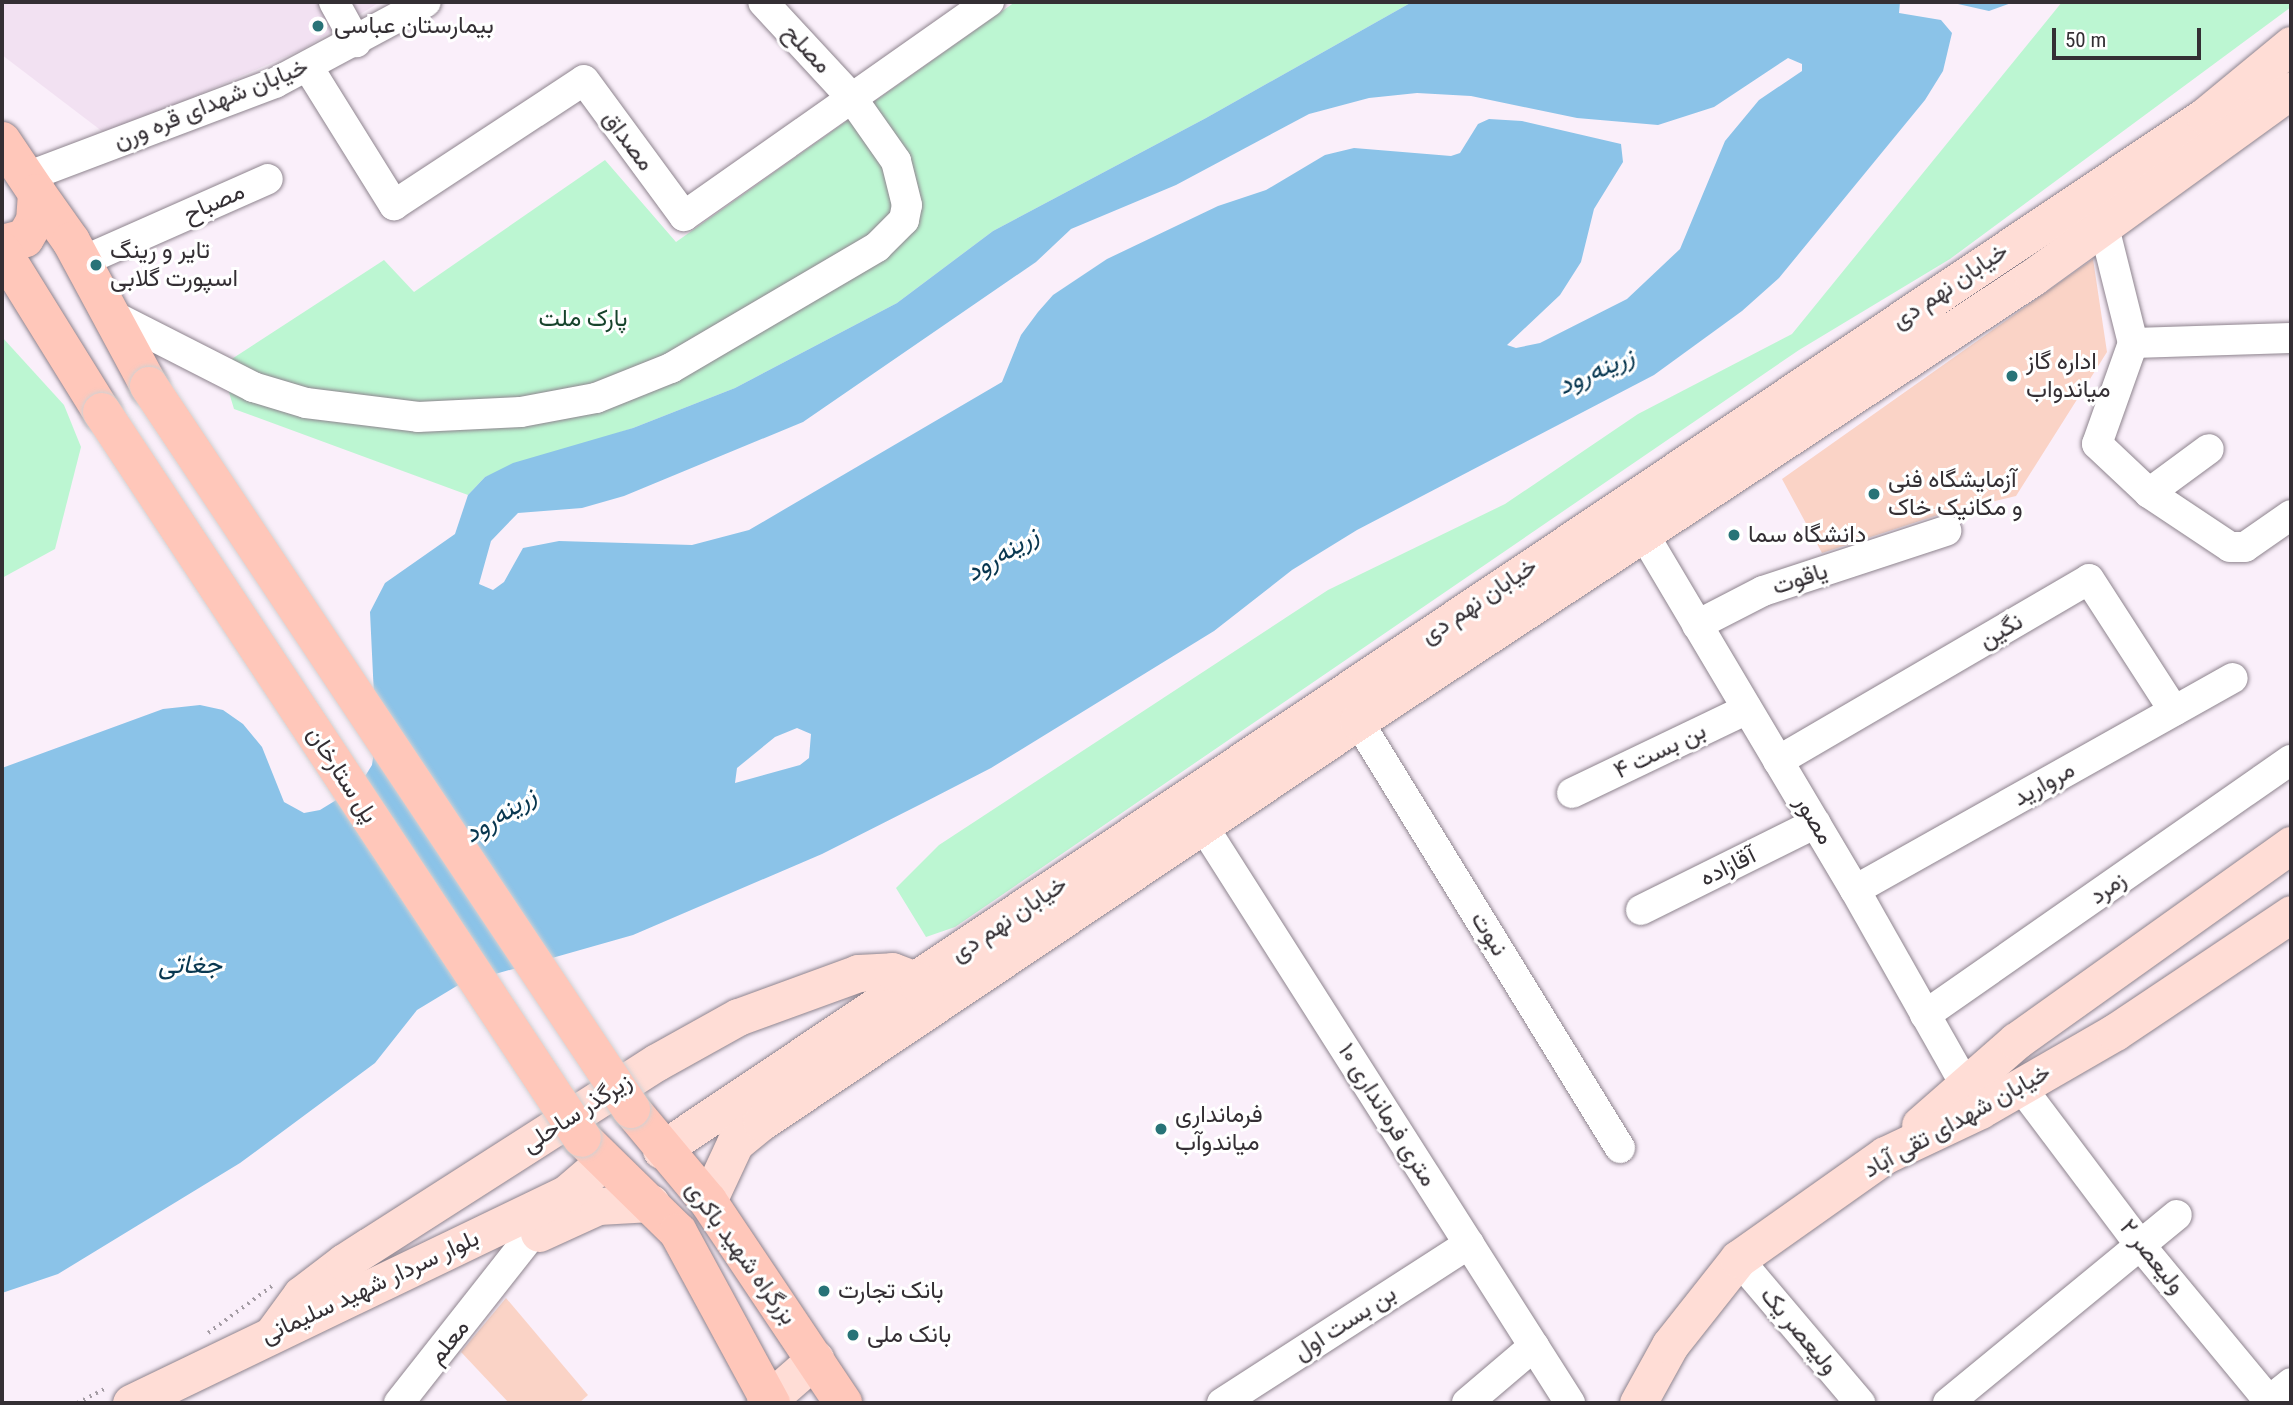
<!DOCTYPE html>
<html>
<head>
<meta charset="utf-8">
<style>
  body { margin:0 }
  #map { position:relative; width:2293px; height:1405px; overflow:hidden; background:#faeffa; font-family:"Roboto Condensed",Vazirmatn,sans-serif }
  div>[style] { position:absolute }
  .built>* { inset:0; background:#f2e1f2 }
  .green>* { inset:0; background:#bcf6d2 }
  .water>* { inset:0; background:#8bc3e8 }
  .building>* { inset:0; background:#fad3c6 }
  .path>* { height:3.5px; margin-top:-1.75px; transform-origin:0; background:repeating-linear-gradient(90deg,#a49ca4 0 2px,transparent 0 7px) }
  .roads { filter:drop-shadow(0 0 2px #8e848e) drop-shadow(0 0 2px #8e848e) }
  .minor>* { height:30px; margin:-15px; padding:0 15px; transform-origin:15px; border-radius:15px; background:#fff }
  .major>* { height:37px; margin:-18.5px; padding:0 18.5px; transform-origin:18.5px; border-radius:18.5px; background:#ffddd6 }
  .highway>* { height:38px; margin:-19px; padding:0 19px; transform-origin:19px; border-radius:19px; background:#ffc7ba }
  .bridges { filter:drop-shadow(0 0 2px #d2d1d2) drop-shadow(0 0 2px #d2d1d2) }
  .highway-bridge>* { height:38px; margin:-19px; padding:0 19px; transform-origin:19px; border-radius:19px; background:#ffc7ba }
  .dots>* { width:19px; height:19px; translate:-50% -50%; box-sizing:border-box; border:4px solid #fff; border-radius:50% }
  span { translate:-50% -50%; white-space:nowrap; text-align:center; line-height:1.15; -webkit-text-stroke:6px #fff; paint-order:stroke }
  .poi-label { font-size:24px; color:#342f34 }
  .left { translate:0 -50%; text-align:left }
  .street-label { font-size:24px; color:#342f34 }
  .park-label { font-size:24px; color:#17442c }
  .water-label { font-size:26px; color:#083750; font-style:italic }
  .frame { position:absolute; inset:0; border:4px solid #342f34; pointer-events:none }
  .scale { position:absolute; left:2052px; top:28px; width:149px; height:32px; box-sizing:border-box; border:4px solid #342f34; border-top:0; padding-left:9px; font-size:21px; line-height:24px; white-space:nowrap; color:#342f34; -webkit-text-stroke:5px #fff; paint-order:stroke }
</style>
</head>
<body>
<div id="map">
  <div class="built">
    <i style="clip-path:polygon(2px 2px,380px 2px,303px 49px,107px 135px,2px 55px)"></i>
  </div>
  <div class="green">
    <i style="clip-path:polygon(1015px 2px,1412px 2px,1206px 118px,993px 231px,897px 303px,735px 388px,633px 428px,485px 477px,468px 495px,234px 409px,221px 366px,384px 260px,414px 292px,605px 160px,676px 242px)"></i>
    <i style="clip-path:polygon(2062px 2px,2291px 2px,2291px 7px,1950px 259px,1799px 350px,955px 927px,926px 937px,896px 888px,939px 845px,1328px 590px,1505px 504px,1638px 414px,1792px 334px)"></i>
    <i style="clip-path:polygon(2px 337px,64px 405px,81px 447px,55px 549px,2px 578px)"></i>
  </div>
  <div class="water">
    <i style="clip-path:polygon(evenodd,1412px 2px,1900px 2px,1899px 13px,1941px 20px,1952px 33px,1943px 71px,1925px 100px,1779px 278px,1742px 311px,1654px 375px,1357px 530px,1292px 570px,1214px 631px,991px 768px,923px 803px,822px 854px,633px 935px,460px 984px,417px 1010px,375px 1063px,240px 1163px,58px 1274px,2px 1293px,2px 768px,163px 709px,200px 705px,223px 710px,243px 724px,262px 747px,284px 802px,304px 813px,320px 810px,359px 786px,372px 765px,376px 738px,370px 612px,385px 583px,455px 534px,468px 495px,485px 477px,513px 463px,633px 428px,735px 388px,897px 303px,993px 231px,1206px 118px,1412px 2px,1788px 58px,1802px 64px,1802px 71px,1759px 100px,1725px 141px,1680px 249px,1627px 299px,1540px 343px,1516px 348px,1507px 345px,1560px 295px,1581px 262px,1594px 209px,1623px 162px,1621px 144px,1522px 121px,1489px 119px,1478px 124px,1460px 153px,1451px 156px,1354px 148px,1325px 155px,1266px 190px,1218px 206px,1107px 259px,1053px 295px,1038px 312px,1021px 335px,1002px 382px,749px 530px,692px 545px,559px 541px,523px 548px,504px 582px,493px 590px,479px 584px,491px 541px,518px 513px,582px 508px,624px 496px,803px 422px,1036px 262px,1071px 229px,1176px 185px,1309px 114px,1369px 98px,1417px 93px,1471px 96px,1577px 118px,1658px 125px,1714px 107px,1788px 58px,1412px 2px,797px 728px,811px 734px,809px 758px,800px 765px,735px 783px,737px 768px,775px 737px,797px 728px)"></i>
    <i style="clip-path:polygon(1949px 2px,2014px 2px,1989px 11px)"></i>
  </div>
  <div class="building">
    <i style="clip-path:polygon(2093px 259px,2107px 352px,2016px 496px,1941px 514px,1822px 553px,1782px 479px)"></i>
    <i style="clip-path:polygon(506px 1298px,588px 1395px,579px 1403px,509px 1403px,461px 1352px)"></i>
  </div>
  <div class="path">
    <i style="left:208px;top:1333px;width:79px;rotate:-36.3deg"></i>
    <i style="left:77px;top:1403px;width:33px;rotate:-27deg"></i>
  </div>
  <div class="roads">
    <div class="minor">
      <i style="left:334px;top:2px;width:46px;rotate:61.2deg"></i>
      <i style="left:308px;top:67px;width:163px;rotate:58.1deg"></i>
      <i style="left:394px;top:205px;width:227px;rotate:-33.3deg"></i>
      <i style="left:584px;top:80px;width:169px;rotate:53.7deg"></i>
      <i style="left:684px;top:216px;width:373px;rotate:-35.1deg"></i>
      <i style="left:29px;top:176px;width:263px;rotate:-20.7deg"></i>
      <i style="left:275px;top:83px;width:171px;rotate:-28.2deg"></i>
      <i style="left:2104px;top:227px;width:120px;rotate:76deg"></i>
      <i style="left:2133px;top:343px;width:158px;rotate:-1.8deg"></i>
      <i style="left:83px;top:261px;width:202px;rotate:-23.9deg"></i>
      <i style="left:110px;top:314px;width:161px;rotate:27deg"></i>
      <i style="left:253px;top:387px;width:55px;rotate:16.8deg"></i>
      <i style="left:306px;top:403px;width:113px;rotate:7.1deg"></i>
      <i style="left:418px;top:417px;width:103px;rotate:-2.8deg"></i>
      <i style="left:521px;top:412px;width:76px;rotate:-10.6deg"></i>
      <i style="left:596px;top:398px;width:81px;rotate:-21.8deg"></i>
      <i style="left:671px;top:368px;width:239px;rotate:-30.4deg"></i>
      <i style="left:877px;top:247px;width:38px;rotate:-45deg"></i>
      <i style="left:904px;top:220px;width:15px;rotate:-79deg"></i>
      <i style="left:907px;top:205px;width:45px;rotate:-104deg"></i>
      <i style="left:896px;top:161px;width:78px;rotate:-125.1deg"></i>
      <i style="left:851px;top:97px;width:129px;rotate:-132.8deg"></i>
      <i style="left:2133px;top:343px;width:107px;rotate:109.6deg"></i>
      <i style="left:2097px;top:444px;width:71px;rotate:43.3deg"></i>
      <i style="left:2149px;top:493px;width:97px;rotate:33.7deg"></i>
      <i style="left:2230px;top:547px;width:15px"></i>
      <i style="left:2245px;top:547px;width:56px;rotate:-34.8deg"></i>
      <i style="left:2149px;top:493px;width:74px;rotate:-36.3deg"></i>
      <i style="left:1643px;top:533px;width:415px;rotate:59.3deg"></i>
      <i style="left:1855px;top:890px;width:246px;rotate:60.5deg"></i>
      <i style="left:1697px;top:625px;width:74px;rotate:-27.3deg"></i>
      <i style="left:1763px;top:591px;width:193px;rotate:-18.2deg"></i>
      <i style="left:1358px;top:721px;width:501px;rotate:58.47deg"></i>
      <i style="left:1778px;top:761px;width:360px;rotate:-30.3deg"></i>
      <i style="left:2089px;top:579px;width:157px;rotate:57.2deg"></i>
      <i style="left:1572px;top:793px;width:194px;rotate:-25.6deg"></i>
      <i style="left:1203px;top:826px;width:684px;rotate:57.54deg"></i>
      <i style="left:1855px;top:890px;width:433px;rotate:-29.3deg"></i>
      <i style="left:1641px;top:910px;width:195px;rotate:-26.4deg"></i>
      <i style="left:1925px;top:1015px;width:446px;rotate:-34.9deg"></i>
      <i style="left:2021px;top:1087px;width:198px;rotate:53deg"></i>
      <i style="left:2140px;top:1245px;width:202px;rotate:50.4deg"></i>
      <i style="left:2269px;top:1401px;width:28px;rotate:-39deg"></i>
      <i style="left:1738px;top:1259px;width:189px;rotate:49.7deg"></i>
      <i style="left:399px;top:1403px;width:210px;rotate:-51.8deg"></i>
      <i style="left:1222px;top:1403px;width:294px;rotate:-32.8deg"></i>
      <i style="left:1467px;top:1403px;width:88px;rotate:-40.4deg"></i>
      <i style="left:1948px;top:1403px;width:296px;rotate:-39.4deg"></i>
    </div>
    <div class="major">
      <i style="left:1920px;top:1125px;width:128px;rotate:-41.2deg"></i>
      <i style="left:2016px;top:1041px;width:338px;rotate:-35.5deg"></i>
      <i style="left:661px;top:1150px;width:1858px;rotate:-33.81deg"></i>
      <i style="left:2205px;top:116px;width:112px;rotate:-39.5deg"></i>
      <i style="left:708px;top:1201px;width:64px;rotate:-65deg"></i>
      <i style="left:735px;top:1143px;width:33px;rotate:-39deg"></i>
      <i style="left:761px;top:1122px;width:719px;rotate:-33.89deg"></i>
      <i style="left:1358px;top:721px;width:808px;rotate:-33.34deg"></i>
      <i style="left:2033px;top:277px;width:319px;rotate:-35.9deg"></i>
      <i style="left:539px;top:1233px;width:65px;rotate:-24.6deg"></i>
      <i style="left:598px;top:1206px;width:53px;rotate:-3.2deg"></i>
      <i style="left:274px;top:1332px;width:46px;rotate:-53.9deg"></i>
      <i style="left:301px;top:1295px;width:54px;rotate:-37.5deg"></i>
      <i style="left:344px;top:1262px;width:371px;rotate:-32.6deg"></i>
      <i style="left:657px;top:1062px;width:93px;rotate:-29.1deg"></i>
      <i style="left:738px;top:1017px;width:128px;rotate:-20.1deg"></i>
      <i style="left:858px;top:973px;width:34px;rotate:-3deg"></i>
      <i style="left:892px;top:971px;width:28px;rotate:21deg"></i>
      <i style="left:918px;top:981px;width:15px;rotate:62deg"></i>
      <i style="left:131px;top:1403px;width:484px;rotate:-25.7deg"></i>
      <i style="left:567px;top:1193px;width:48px;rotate:-40.7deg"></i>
      <i style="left:765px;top:1403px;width:67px;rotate:-41.3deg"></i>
      <i style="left:1638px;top:1403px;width:66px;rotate:-61.1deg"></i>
      <i style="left:1670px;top:1345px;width:110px;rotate:-51.7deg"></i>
      <i style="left:1738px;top:1259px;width:180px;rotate:-35.3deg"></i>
      <i style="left:1885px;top:1155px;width:105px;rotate:-25.3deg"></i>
      <i style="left:1980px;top:1110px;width:156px;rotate:-30deg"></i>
      <i style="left:2115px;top:1032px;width:212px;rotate:-33.8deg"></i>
    </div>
    <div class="highway">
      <i style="left:2px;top:141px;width:63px;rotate:56.1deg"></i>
      <i style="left:37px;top:193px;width:28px;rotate:94deg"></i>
      <i style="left:35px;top:221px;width:20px;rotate:120deg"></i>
      <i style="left:25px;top:238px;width:24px;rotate:165deg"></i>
      <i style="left:37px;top:193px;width:59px;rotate:54.7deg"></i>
      <i style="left:71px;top:241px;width:165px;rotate:61.7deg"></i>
      <i style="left:2px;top:251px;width:190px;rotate:58.2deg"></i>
      <i style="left:631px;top:1109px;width:120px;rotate:50.1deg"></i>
      <i style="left:708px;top:1201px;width:243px;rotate:56.2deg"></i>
      <i style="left:582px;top:1138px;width:134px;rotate:44.4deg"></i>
      <i style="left:678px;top:1232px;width:195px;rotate:61.5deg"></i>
    </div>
  </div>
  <div class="bridges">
    <div class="highway-bridge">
      <i style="left:149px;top:386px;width:869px;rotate:56.31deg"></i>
      <i style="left:102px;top:412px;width:870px;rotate:56.53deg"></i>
    </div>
  </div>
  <div class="dots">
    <i style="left:318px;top:26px;background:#287377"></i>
    <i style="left:96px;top:265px;background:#287377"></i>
    <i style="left:2012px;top:376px;background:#287377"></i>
    <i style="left:1874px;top:494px;background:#287377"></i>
    <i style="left:1734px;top:535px;background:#287377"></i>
    <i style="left:1161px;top:1129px;background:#287377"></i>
    <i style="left:824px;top:1291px;background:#287377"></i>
    <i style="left:853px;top:1335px;background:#287377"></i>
  </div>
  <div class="poi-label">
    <span class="left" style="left:334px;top:26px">بیمارستان عباسی</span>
    <span class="left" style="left:110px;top:265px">تایر و رینگ<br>اسپورت گلابی</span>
    <span class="left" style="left:2026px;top:376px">اداره گاز<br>میاندواب</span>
    <span class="left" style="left:1888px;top:494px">آزمایشگاه فنی<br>و مکانیک خاک</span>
    <span class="left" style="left:1748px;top:535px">دانشگاه سما</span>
    <span class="left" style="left:1175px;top:1129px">فرمانداری<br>میاندوآب</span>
    <span class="left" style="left:838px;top:1291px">بانک تجارت</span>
    <span class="left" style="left:867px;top:1335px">بانک ملی</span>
  </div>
  <div class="street-label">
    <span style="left:807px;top:49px;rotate:47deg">مصلح</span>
    <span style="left:211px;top:104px;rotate:-22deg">خیابان شهدای قره ورن</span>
    <span style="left:628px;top:141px;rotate:53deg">مصداق</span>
    <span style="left:214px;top:203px;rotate:-24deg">مصباح</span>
    <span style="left:1950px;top:286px;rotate:-34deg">خیابان نهم دی</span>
    <span style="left:1800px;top:579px;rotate:-18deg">یاقوت</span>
    <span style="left:1479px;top:601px;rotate:-34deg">خیابان نهم دی</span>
    <span style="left:2001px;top:631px;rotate:-30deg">نگین</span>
    <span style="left:1660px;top:751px;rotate:-26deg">بن بست ۴</span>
    <span style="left:342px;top:775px;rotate:57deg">پل ستارخان</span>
    <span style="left:2044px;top:784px;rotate:-29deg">مروارید</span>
    <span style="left:1814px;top:820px;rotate:59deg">مصور</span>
    <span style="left:1728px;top:867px;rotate:-26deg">آقازاده</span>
    <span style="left:2108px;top:888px;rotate:-35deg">زمرد</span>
    <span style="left:1009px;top:919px;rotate:-34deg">خیابان نهم دی</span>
    <span style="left:1489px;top:934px;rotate:58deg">نبوت</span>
    <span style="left:577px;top:1113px;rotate:-33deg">زیرگذر ساحلی</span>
    <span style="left:1387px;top:1115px;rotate:58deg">۱۰ متری فرمانداری</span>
    <span style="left:1957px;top:1121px;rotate:-29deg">خیابان شهدای تقی آباد</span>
    <span style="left:741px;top:1253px;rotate:54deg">بزرگراه شهید باکری</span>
    <span style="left:2152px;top:1257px;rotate:51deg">ولیعصر ۲</span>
    <span style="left:370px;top:1287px;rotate:-25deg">بلوار سردار شهید سلیمانی</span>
    <span style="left:1345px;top:1323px;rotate:-33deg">بن بست اول</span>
    <span style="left:1799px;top:1331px;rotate:50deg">ولیعصر یک</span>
    <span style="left:449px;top:1342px;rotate:-51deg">معلم</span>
  </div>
  <div class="park-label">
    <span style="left:583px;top:319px">پارک ملت</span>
  </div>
  <div class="water-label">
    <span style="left:1596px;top:371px;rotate:-24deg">زرینه‌رود</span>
    <span style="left:1002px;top:554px;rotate:-32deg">زرینه‌رود</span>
    <span style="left:500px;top:815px;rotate:-33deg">زرینه‌رود</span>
    <span style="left:190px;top:965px">جغاتی</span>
  </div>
  <div class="frame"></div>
  <div class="scale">50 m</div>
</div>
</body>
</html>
